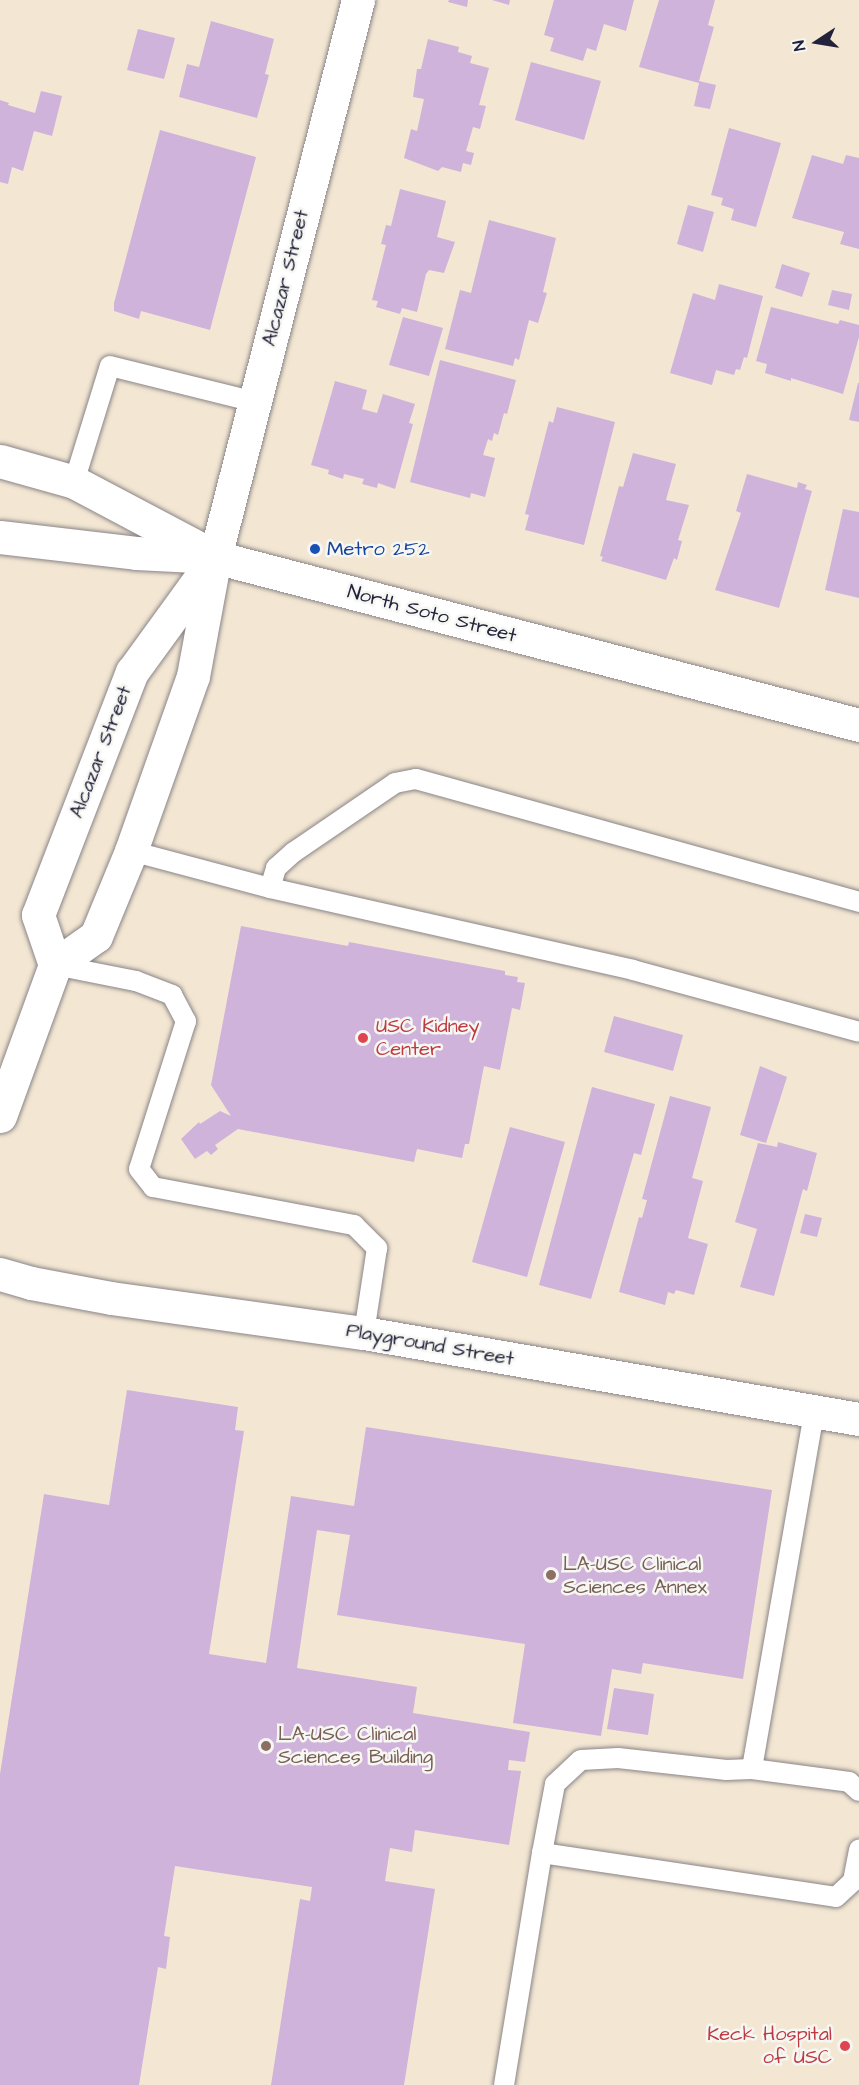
<!DOCTYPE html>
<html>
<head>
<meta charset="utf-8">
<style>
  body { margin:0 }
  #map { position:relative; width:859px; height:2085px; overflow:hidden; background:#f3e7d3; font-family:"Architects Daughter",sans-serif }
  div>[style] { position:absolute }
  .building>* { inset:0; background:#cfb3db }
  .roads { filter:drop-shadow(0 0 2px #8a8487) drop-shadow(0 0 2px #8a8487) }
  .service>* { height:20px; margin:-10px; padding:0 10px; transform-origin:10px; border-radius:10px; background:#fff }
  .minor>* { height:33px; margin:-16.5px; padding:0 16.5px; transform-origin:16.5px; border-radius:16.5px; background:#fff }
  .tertiary>* { height:33px; margin:-16.5px; padding:0 16.5px; transform-origin:16.5px; border-radius:16.5px; background:#fff }
  .primary>* { height:33px; margin:-16.5px; padding:0 16.5px; transform-origin:16.5px; border-radius:16.5px; background:#fff }
  .dots>* { width:16px; height:16px; translate:-50% -50%; box-sizing:border-box; border:3px solid #f6f6f2; border-radius:50% }
  span { translate:-50% -50%; white-space:nowrap; text-align:center; line-height:1.15; -webkit-text-stroke:5px #f6f6f2; paint-order:stroke }
  .street-label { font-size:20px; color:#22223b }
  .transit-label { font-size:20px; color:#164399 }
  .left { translate:0 -50%; text-align:left }
  .health-label { font-size:20px; color:#be3a42 }
  .right { translate:-100% -50%; text-align:right }
  .education-label { font-size:20px; color:#785e54 }
  .north { position:absolute; left:787px; top:12px; width:60px; height:60px; -webkit-text-stroke:4px #f6f6f2; paint-order:stroke; rotate:258deg; font-size:16px; font-weight:700; line-height:24px; text-align:center; color:#22223b }
  .north::after { content:''; display:block; margin:auto; width:21px; height:27px; background:#22223b; clip-path:polygon(50% 0,100% 100%,50% 72%,0 100%) }
</style>
</head>
<body>
<div id="map">
  <div class="building">
    <i style="clip-path:polygon(449px 0,468px 0,467px 7px,448px 2px)"></i>
    <i style="clip-path:polygon(492px 0,510px 0,509px 5px)"></i>
    <i style="clip-path:polygon(554px 0,634px 0,626px 31px,604px 24px,596px 51px,587px 48px,583px 61px,550px 51px,554px 38px,544px 35px)"></i>
    <i style="clip-path:polygon(659px 0,715px 0,708px 25px,714px 27px,699px 81px,716px 85px,710px 109px,694px 106px,699px 83px,639px 67px)"></i>
    <i style="clip-path:polygon(211px 21px,274px 39px,265px 74px,269px 75px,257px 118px,179px 97px,187px 64px,199px 67px)"></i>
    <i style="clip-path:polygon(138px 29px,175px 38px,164px 79px,127px 70px)"></i>
    <i style="clip-path:polygon(428px 39px,459px 47px,458px 52px,472px 56px,470px 63px,489px 68px,479px 105px,486px 106px,480px 129px,473px 127px,466px 151px,474px 153px,471px 165px,463px 163px,461px 172px,442px 167px,438px 171px,404px 158px,411px 129px,417px 131px,424px 99px,413px 97px,417px 69px,421px 69px)"></i>
    <i style="clip-path:polygon(531px 62px,601px 81px,584px 140px,515px 120px)"></i>
    <i style="clip-path:polygon(41px 91px,62px 96px,52px 136px,34px 131px,23px 171px,12px 167px,8px 184px,0 182px,0 100px,9px 103px,8px 105px,35px 113px)"></i>
    <i style="clip-path:polygon(729px 128px,781px 143px,756px 227px,731px 220px,734px 209px,721px 205px,723px 198px,711px 195px)"></i>
    <i style="clip-path:polygon(160px 130px,256px 157px,210px 330px,141px 311px,139px 319px,114px 311px,114px 303px)"></i>
    <i style="clip-path:polygon(812px 155px,843px 164px,846px 155px,859px 158px,859px 249px,840px 244px,844px 232px,792px 218px)"></i>
    <i style="clip-path:polygon(400px 189px,446px 201px,437px 237px,455px 242px,444px 273px,429px 270px,426px 274px,417px 312px,402px 308px,400px 314px,376px 307px,378px 301px,372px 300px,386px 245px,381px 244px,386px 225px,391px 226px)"></i>
    <i style="clip-path:polygon(688px 205px,714px 212px,703px 252px,677px 244px)"></i>
    <i style="clip-path:polygon(489px 220px,556px 238px,543px 292px,547px 293px,538px 323px,529px 320px,519px 360px,515px 358px,513px 366px,445px 349px,460px 290px,471px 293px)"></i>
    <i style="clip-path:polygon(782px 264px,810px 273px,802px 297px,775px 288px)"></i>
    <i style="clip-path:polygon(719px 284px,763px 296px,747px 358px,744px 357px,740px 370px,736px 369px,734px 375px,716px 370px,712px 385px,670px 373px,693px 293px,715px 300px)"></i>
    <i style="clip-path:polygon(832px 290px,852px 294px,849px 310px,828px 305px)"></i>
    <i style="clip-path:polygon(771px 307px,838px 324px,840px 320px,859px 325px,859px 337px,843px 394px,791px 378px,791px 381px,765px 373px,767px 364px,756px 361px)"></i>
    <i style="clip-path:polygon(403px 317px,443px 328px,429px 376px,389px 365px)"></i>
    <i style="clip-path:polygon(440px 360px,516px 380px,507px 414px,504px 413px,498px 435px,494px 433px,492px 441px,488px 439px,483px 455px,495px 458px,485px 497px,471px 493px,470px 498px,410px 482px)"></i>
    <i style="clip-path:polygon(335px 381px,367px 390px,362px 409px,377px 413px,383px 394px,415px 404px,409px 423px,413px 424px,395px 489px,378px 483px,377px 488px,362px 484px,364px 479px,344px 474px,343px 479px,328px 474px,329px 470px,311px 465px)"></i>
    <i style="clip-path:polygon(858px 383px,859px 383px,859px 422px,849px 420px)"></i>
    <i style="clip-path:polygon(557px 407px,615px 422px,584px 545px,525px 530px,529px 515px,525px 514px,549px 421px,553px 423px)"></i>
    <i style="clip-path:polygon(633px 453px,676px 464px,666px 500px,689px 505px,678px 540px,682px 541px,677px 560px,674px 558px,666px 580px,601px 561px,603px 557px,600px 556px,619px 486px,623px 487px)"></i>
    <i style="clip-path:polygon(747px 474px,797px 488px,798px 482px,807px 485px,805px 489px,812px 491px,779px 608px,715px 590px,741px 513px,736px 511px)"></i>
    <i style="clip-path:polygon(843px 509px,859px 512px,859px 598px,825px 590px)"></i>
    <i style="clip-path:polygon(241px 926px,348px 946px,349px 942px,505px 971px,505px 975px,518px 977px,517px 982px,525px 983px,520px 1010px,512px 1008px,500px 1070px,484px 1066px,469px 1144px,465px 1144px,462px 1158px,417px 1149px,414px 1162px,238px 1129px,215px 1145px,218px 1149px,211px 1155px,207px 1151px,195px 1159px,181px 1139px,199px 1122px,200px 1124px,220px 1111px,231px 1116px,211px 1085px)"></i>
    <i style="clip-path:polygon(614px 1016px,683px 1035px,673px 1071px,604px 1052px)"></i>
    <i style="clip-path:polygon(760px 1066px,787px 1077px,766px 1143px,740px 1135px)"></i>
    <i style="clip-path:polygon(592px 1087px,655px 1104px,641px 1155px,634px 1153px,591px 1299px,539px 1285px)"></i>
    <i style="clip-path:polygon(670px 1096px,711px 1107px,692px 1178px,703px 1181px,688px 1238px,708px 1244px,694px 1295px,676px 1290px,674px 1294px,668px 1292px,665px 1305px,619px 1292px,639px 1217px,642px 1218px,647px 1200px,642px 1199px)"></i>
    <i style="clip-path:polygon(510px 1127px,565px 1142px,527px 1277px,472px 1262px)"></i>
    <i style="clip-path:polygon(778px 1142px,817px 1153px,807px 1191px,803px 1189px,774px 1296px,740px 1287px,757px 1229px,735px 1222px,758px 1143px,777px 1147px)"></i>
    <i style="clip-path:polygon(805px 1214px,822px 1218px,817px 1237px,800px 1233px)"></i>
    <i style="clip-path:polygon(127px 1390px,238px 1407px,235px 1430px,244px 1431px,209px 1654px,266px 1663px,291px 1496px,354px 1506px,366px 1427px,772px 1490px,743px 1679px,643px 1663px,641px 1674px,612px 1669px,601px 1736px,513px 1723px,525px 1644px,337px 1615px,350px 1535px,317px 1530px,297px 1668px,417px 1687px,413px 1713px,530px 1732px,525px 1762px,509px 1760px,508px 1770px,521px 1771px,509px 1845px,415px 1830px,412px 1852px,390px 1848px,385px 1881px,435px 1889px,404px 2085px,271px 2085px,300px 1899px,310px 1901px,312px 1887px,175px 1866px,164px 1936px,170px 1937px,166px 1969px,158px 1967px,139px 2085px,0 2085px,0 1774px,44px 1494px,109px 1505px)"></i>
    <i style="clip-path:polygon(614px 1688px,654px 1694px,648px 1735px,607px 1729px)"></i>
  </div>
  <div class="roads">
    <div class="service">
      <i style="left:74px;top:482px;width:121px;rotate:-72.8deg"></i>
      <i style="left:110px;top:366px;width:149px;rotate:13.9deg"></i>
      <i style="left:131px;top:851px;width:144px;rotate:14.9deg"></i>
      <i style="left:270px;top:888px;width:372px;rotate:12.7deg"></i>
      <i style="left:633px;top:970px;width:234px;rotate:15.3deg"></i>
      <i style="left:270px;top:888px;width:21px;rotate:-73deg"></i>
      <i style="left:276px;top:868px;width:24px;rotate:-42deg"></i>
      <i style="left:294px;top:852px;width:122px;rotate:-34.3deg"></i>
      <i style="left:395px;top:783px;width:21px;rotate:-11deg"></i>
      <i style="left:416px;top:779px;width:460px;rotate:15.5deg"></i>
      <i style="left:55px;top:965px;width:83px;rotate:11.2deg"></i>
      <i style="left:136px;top:981px;width:39px;rotate:21deg"></i>
      <i style="left:172px;top:995px;width:30px;rotate:62deg"></i>
      <i style="left:186px;top:1021px;width:155px;rotate:107.6deg"></i>
      <i style="left:139px;top:1169px;width:23px;rotate:52deg"></i>
      <i style="left:153px;top:1187px;width:205px;rotate:10.7deg"></i>
      <i style="left:354px;top:1225px;width:33px;rotate:45deg"></i>
      <i style="left:377px;top:1248px;width:86px;rotate:98.7deg"></i>
      <i style="left:814px;top:1413px;width:361px;rotate:99.9deg"></i>
      <i style="left:752px;top:1769px;width:98px;rotate:7.6deg"></i>
      <i style="left:849px;top:1782px;width:13px;rotate:42deg"></i>
      <i style="left:542px;top:1853px;width:70px;rotate:-79.3deg"></i>
      <i style="left:555px;top:1784px;width:35px;rotate:-43deg"></i>
      <i style="left:581px;top:1760px;width:37px;rotate:-3deg"></i>
      <i style="left:618px;top:1758px;width:109px;rotate:6.3deg"></i>
      <i style="left:726px;top:1770px;width:26px;rotate:-2deg"></i>
      <i style="left:504px;top:2085px;width:235px;rotate:-80.7deg"></i>
      <i style="left:542px;top:1853px;width:297px;rotate:8.5deg"></i>
      <i style="left:836px;top:1897px;width:23px;rotate:-43deg"></i>
      <i style="left:853px;top:1881px;width:32px;rotate:-79deg"></i>
    </div>
    <div class="minor">
      <i style="left:0;top:1274px;width:32px;rotate:16deg"></i>
      <i style="left:31px;top:1283px;width:81px;rotate:10.6deg"></i>
      <i style="left:111px;top:1298px;width:255px;rotate:7.9deg"></i>
      <i style="left:364px;top:1333px;width:502px;rotate:9.86deg"></i>
    </div>
    <div class="tertiary">
      <i style="left:55px;top:965px;width:53px;rotate:-108.8deg"></i>
      <i style="left:38px;top:915px;width:261px;rotate:-68.9deg"></i>
      <i style="left:132px;top:672px;width:131px;rotate:-54deg"></i>
      <i style="left:0;top:1116px;width:161px;rotate:-70deg"></i>
      <i style="left:55px;top:965px;width:50px;rotate:-35.3deg"></i>
      <i style="left:96px;top:936px;width:92px;rotate:-67.6deg"></i>
      <i style="left:131px;top:851px;width:186px;rotate:-70.5deg"></i>
      <i style="left:193px;top:676px;width:121px;rotate:-79.5deg"></i>
      <i style="left:215px;top:557px;width:575px;rotate:-75.6deg"></i>
    </div>
    <div class="primary">
      <i style="left:0;top:461px;width:77px;rotate:15.8deg"></i>
      <i style="left:74px;top:482px;width:152px;rotate:27.9deg"></i>
      <i style="left:0;top:537px;width:137px;rotate:6.7deg"></i>
      <i style="left:136px;top:553px;width:79px;rotate:2.9deg"></i>
      <i style="left:215px;top:557px;width:666px;rotate:14.62deg"></i>
    </div>
  </div>
  <div class="dots">
    <i style="left:315px;top:549px;background:#1a4fb4"></i>
    <i style="left:363px;top:1038px;background:#e0444e"></i>
    <i style="left:551px;top:1575px;background:#8d6e63"></i>
    <i style="left:266px;top:1746px;background:#8d6e63"></i>
    <i style="left:845px;top:2046px;background:#e0444e"></i>
  </div>
  <div class="street-label">
    <span style="left:286px;top:278px;rotate:-76deg">Alcazar Street</span>
    <span style="left:432px;top:614px;rotate:15deg">North Soto Street</span>
    <span style="left:101px;top:752px;rotate:-69deg">Alcazar Street</span>
    <span style="left:430px;top:1345px;rotate:10deg">Playground Street</span>
  </div>
  <div class="transit-label">
    <span class="left" style="left:327px;top:549px">Metro 252</span>
  </div>
  <div class="health-label">
    <span class="left" style="left:376px;top:1038px">USC Kidney<br>Center</span>
    <span class="right" style="left:832px;top:2046px">Keck Hospital<br>of USC</span>
  </div>
  <div class="education-label">
    <span class="left" style="left:563px;top:1576px">LA-USC Clinical<br>Sciences Annex</span>
    <span class="left" style="left:278px;top:1746px">LA-USC Clinical<br>Sciences Building</span>
  </div>
  <div class="north">N</div>
</div>
</body>
</html>
